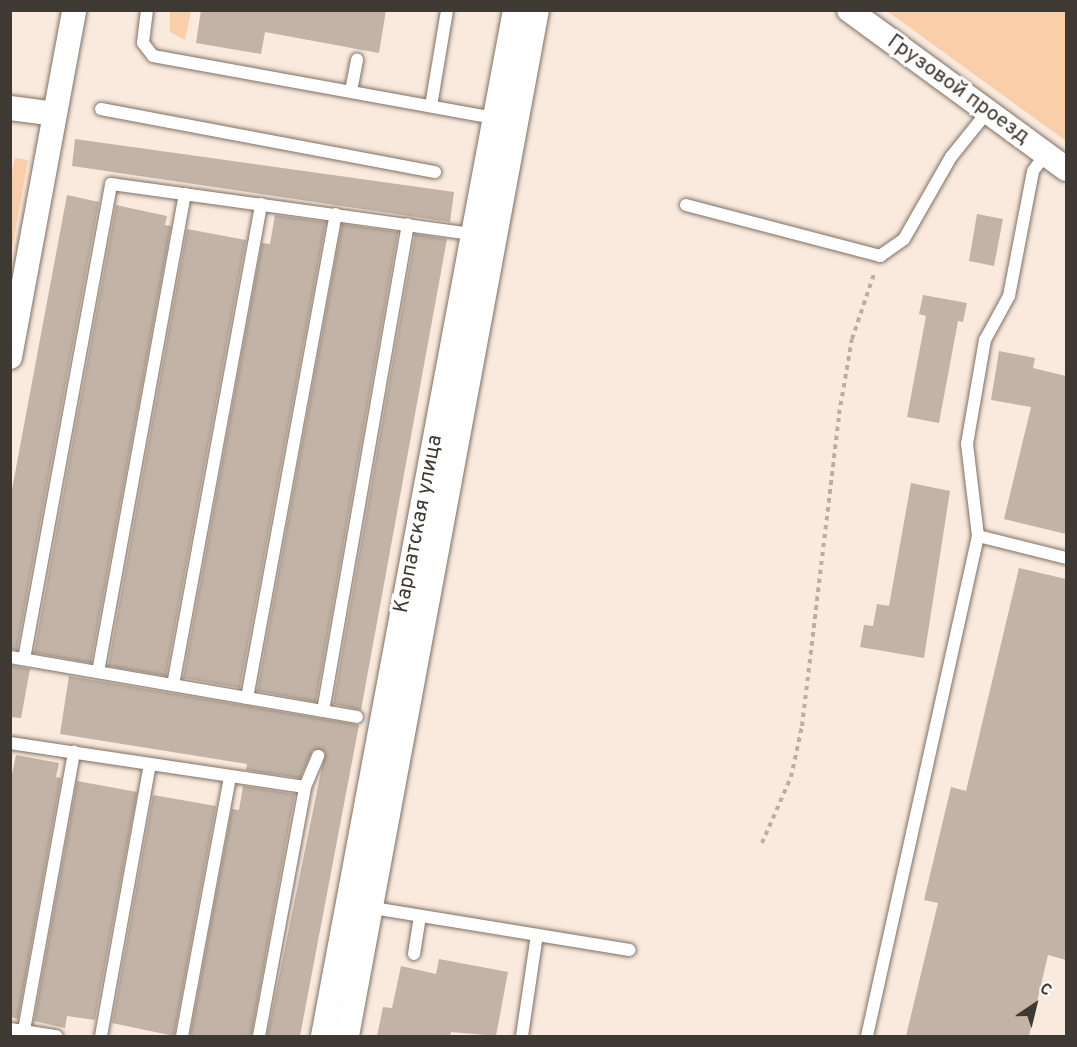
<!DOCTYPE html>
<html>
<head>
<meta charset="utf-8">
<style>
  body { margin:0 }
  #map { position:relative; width:1077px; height:1047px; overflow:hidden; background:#faeadd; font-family:Overpass,sans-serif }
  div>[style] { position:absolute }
  .green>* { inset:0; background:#f9cea9 }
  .building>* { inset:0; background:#c2b3a6 }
  .path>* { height:4px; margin-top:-2px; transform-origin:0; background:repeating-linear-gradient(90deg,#baaea3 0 4.5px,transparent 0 9px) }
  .roads { filter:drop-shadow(0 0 2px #7e7065) drop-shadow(0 0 2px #7e7065) }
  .lane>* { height:12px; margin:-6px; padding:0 6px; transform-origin:6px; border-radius:6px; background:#fff }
  .street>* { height:24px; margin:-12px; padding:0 12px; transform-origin:12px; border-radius:12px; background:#fff }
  span { translate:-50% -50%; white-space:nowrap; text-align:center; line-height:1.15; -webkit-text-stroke:6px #fff; paint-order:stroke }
  .street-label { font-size:21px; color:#3f3933 }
  .frame { position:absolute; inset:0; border:12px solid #3f3933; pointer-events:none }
  .north { position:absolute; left:1005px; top:975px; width:60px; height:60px; -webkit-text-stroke:4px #fff; paint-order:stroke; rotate:35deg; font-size:16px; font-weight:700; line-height:24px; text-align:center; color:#3f3933 }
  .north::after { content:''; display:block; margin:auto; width:21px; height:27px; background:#3f3933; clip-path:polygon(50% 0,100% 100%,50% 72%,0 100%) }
</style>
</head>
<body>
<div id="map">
  <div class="green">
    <i style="clip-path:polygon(170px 11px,191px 11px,185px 40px,170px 32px)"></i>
    <i style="clip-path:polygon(887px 11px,1066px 11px,1066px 141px)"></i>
    <i style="clip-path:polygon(15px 158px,28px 160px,11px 255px,10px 181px)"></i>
  </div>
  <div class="building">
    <i style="clip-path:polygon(201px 10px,386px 10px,379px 53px,265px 32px,261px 54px,196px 43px)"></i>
    <i style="clip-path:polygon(75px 139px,454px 192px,450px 222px,72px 166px)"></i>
    <i style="clip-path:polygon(67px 195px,99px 202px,17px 650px,10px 649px,10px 500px)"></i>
    <i style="clip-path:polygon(116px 205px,167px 216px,165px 225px,171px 226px,91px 663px,34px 653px)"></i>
    <i style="clip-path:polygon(977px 214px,1003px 219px,994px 266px,969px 261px)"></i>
    <i style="clip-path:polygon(275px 215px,326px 222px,240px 688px,183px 678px,262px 243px,270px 244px)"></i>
    <i style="clip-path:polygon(342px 224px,398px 232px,316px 702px,257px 691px)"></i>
    <i style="clip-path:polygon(187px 229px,246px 240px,166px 676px,108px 666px)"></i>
    <i style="clip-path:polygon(415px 234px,447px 239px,361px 710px,333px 704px)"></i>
    <i style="clip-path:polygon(923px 295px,967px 303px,963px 322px,958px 321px,939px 423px,907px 417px,926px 316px,919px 314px)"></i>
    <i style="clip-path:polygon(999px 351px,1035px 358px,1033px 368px,1066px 376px,1066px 534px,1004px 519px,1031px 407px,991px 400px)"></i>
    <i style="clip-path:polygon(911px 483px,950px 491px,924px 658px,860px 647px,864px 625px,873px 626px,877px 604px,889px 606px)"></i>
    <i style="clip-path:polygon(1019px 568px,1066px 579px,1066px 960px,1048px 955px,1029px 1036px,906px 1036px,938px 903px,924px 900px,951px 787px,966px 791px)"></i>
    <i style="clip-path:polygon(10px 665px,30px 669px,21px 718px,10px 717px)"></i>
    <i style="clip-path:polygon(69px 676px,359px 725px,300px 1036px,267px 1036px,325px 752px,313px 750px,300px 778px,246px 770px,247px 764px,60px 734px)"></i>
    <i style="clip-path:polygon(16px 755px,59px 763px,56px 777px,61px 778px,18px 1019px,10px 1017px,10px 784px)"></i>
    <i style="clip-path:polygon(77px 781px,137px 792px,95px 1020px,67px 1016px,65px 1028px,34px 1021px)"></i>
    <i style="clip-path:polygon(243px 786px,295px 794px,251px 1036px,190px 1036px,232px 809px,239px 810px)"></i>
    <i style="clip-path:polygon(153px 795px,216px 806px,174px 1036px,112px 1023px)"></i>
    <i style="clip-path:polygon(439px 959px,508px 972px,496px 1036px,451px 1032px,450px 1036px,377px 1036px,383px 1007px,392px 1008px,401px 966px,436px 974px)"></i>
  </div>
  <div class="path">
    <i style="left:762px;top:843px;width:72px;rotate:-66.3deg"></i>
    <i style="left:791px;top:777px;width:52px;rotate:-77.8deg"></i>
    <i style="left:802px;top:726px;width:314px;rotate:-83.2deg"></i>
    <i style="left:839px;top:414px;width:76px;rotate:-80.2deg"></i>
    <i style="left:852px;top:339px;width:69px;rotate:-71.3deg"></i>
  </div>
  <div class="roads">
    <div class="lane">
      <i style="left:147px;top:10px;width:33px;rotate:97deg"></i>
      <i style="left:143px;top:43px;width:16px;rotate:52deg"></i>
      <i style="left:153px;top:56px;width:348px;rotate:10.3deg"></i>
      <i style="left:351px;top:91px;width:32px;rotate:-79deg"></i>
      <i style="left:431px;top:106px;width:97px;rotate:-80.5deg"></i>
      <i style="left:101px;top:109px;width:340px;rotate:10.7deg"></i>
      <i style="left:686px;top:205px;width:201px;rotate:14.7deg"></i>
      <i style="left:880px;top:256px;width:29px;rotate:-35deg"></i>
      <i style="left:904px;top:239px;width:95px;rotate:-60.2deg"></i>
      <i style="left:951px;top:157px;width:59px;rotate:-51.2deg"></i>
      <i style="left:978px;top:536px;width:91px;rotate:14deg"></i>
      <i style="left:10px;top:657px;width:352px;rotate:9.8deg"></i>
      <i style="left:24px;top:659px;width:483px;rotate:-79.6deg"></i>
      <i style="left:111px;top:184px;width:365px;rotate:7.9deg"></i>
      <i style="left:98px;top:672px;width:486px;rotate:-79.7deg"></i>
      <i style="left:173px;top:685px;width:489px;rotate:-79.6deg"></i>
      <i style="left:247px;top:698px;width:492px;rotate:-79.6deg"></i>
      <i style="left:323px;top:711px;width:494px;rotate:-80.1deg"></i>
      <i style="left:10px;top:743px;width:298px;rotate:8.5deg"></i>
      <i style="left:367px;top:907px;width:266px;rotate:9.3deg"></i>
      <i style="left:414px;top:954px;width:38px;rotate:-81deg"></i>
      <i style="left:10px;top:1029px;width:47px;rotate:8.7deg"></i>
      <i style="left:23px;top:1036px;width:289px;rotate:-79.8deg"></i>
      <i style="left:101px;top:1036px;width:276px;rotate:-79.8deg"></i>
      <i style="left:182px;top:1036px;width:264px;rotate:-79.5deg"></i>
      <i style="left:259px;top:1036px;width:253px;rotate:-79.5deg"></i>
      <i style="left:305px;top:787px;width:34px;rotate:-67deg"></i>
      <i style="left:522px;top:1036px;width:102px;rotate:-81.6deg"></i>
      <i style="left:867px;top:1036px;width:512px;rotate:-77.48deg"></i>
      <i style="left:978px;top:536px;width:93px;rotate:-96.8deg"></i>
      <i style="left:967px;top:444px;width:106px;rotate:-80.2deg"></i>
      <i style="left:985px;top:340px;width:50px;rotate:-61.4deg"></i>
      <i style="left:1009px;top:296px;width:127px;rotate:-79.1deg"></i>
      <i style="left:1033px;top:171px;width:21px;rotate:-53deg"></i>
    </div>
    <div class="street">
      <i style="left:849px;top:10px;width:269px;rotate:36.2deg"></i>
      <i style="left:10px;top:108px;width:45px;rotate:7.6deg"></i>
      <i style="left:10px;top:357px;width:353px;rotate:-79.5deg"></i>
      <i style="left:323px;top:1036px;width:1044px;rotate:-79.4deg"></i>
      <i style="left:347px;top:1036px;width:1043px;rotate:-79.51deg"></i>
    </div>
  </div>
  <div class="street-label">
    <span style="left:958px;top:90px;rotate:36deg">Грузовой проезд</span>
    <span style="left:419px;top:524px;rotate:-79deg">Карпатская улица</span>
  </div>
  <div class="frame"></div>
  <div class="north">С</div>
</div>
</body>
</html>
